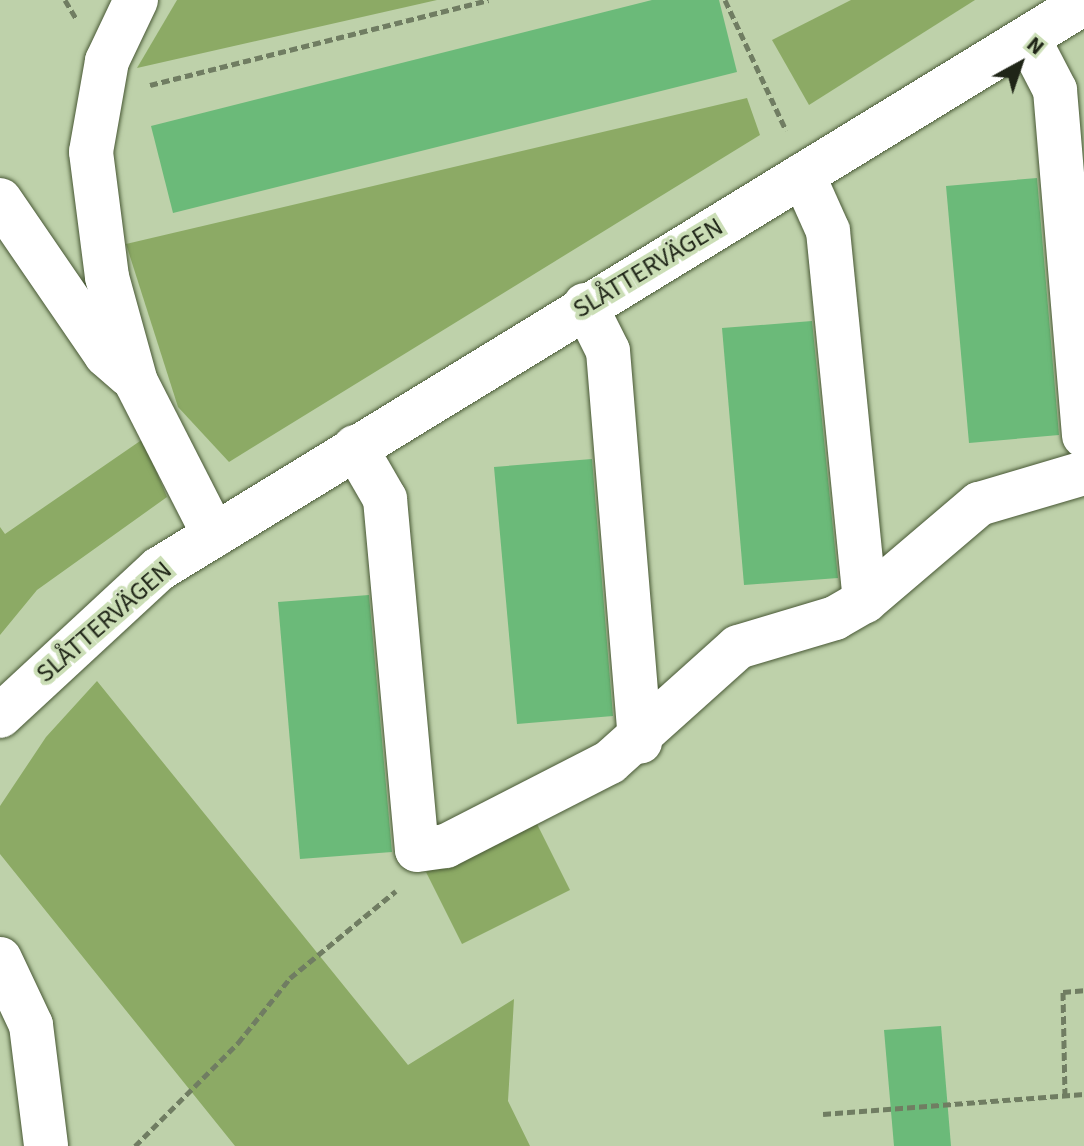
<!DOCTYPE html>
<html>
<head>
<meta charset="utf-8">
<style>
  body { margin:0 }
  #map { position:relative; width:1084px; height:1146px; overflow:hidden; background:#bed1aa; font-family:"Source Sans 3",sans-serif }
  div>[style] { position:absolute }
  .green>* { inset:0; background:#8caa65 }
  .building>* { inset:0; background:#6bba79 }
  .path>* { height:5px; margin-top:-2.5px; transform-origin:0; background:repeating-linear-gradient(90deg,#707d62 0 8px,transparent 0 12px) }
  .roads { filter:drop-shadow(0 0 2px #485835) drop-shadow(0 0 2px #485835) }
  .minor>* { height:44px; margin:-22px; padding:0 22px; transform-origin:22px; border-radius:22px; background:#fff }
  span { translate:-50% -50%; white-space:nowrap; text-align:center; line-height:1.15; -webkit-text-stroke:8px #cbdeb6; paint-order:stroke }
  .street-label { font-size:26px; color:#1f2517 }
  .north { position:absolute; left:980px; top:24px; width:80px; height:80px; -webkit-text-stroke:6px #cbdeb6; paint-order:stroke; rotate:40deg; font-size:22px; font-weight:700; line-height:32px; text-align:center; color:#1f2517 }
  .north::after { content:''; display:block; margin:auto; width:28px; height:36px; background:#1f2517; clip-path:polygon(50% 0,100% 100%,50% 72%,0 100%) }
</style>
</head>
<body>
<div id="map">
  <div class="green">
    <i style="clip-path:polygon(177px 0,437px 0,137px 68px)"></i>
    <i style="clip-path:polygon(851px 0,975px 0,809px 105px,772px 40px)"></i>
    <i style="clip-path:polygon(747px 98px,760px 135px,229px 462px,178px 407px,126px 244px)"></i>
    <i style="clip-path:polygon(143px 439px,167px 497px,37px 590px,0 635px,0 527px,5px 534px)"></i>
    <i style="clip-path:polygon(97px 681px,408px 1065px,514px 999px,508px 1101px,530px 1146px,235px 1146px,0 854px,0 806px,46px 737px)"></i>
    <i style="clip-path:polygon(534px 818px,570px 890px,462px 944px,426px 872px)"></i>
  </div>
  <div class="building">
    <i style="clip-path:polygon(652px 0,719px 0,737px 72px,173px 213px,151px 126px)"></i>
    <i style="clip-path:polygon(1037px 178px,1059px 435px,969px 443px,946px 186px)"></i>
    <i style="clip-path:polygon(812px 321px,838px 578px,744px 585px,722px 328px)"></i>
    <i style="clip-path:polygon(592px 459px,613px 716px,517px 724px,494px 467px)"></i>
    <i style="clip-path:polygon(369px 595px,392px 852px,300px 859px,278px 602px)"></i>
    <i style="clip-path:polygon(941px 1026px,951px 1146px,894px 1146px,884px 1030px)"></i>
  </div>
  <div class="path">
    <i style="left:65px;top:0;width:23px;rotate:59deg"></i>
    <i style="left:725px;top:0;width:144px;rotate:64.9deg"></i>
    <i style="left:150px;top:85px;width:349px;rotate:-14.1deg"></i>
    <i style="left:1065px;top:1096px;width:104px;rotate:-91.1deg"></i>
    <i style="left:1063px;top:992px;width:21px;rotate:-5deg"></i>
    <i style="left:823px;top:1114px;width:262px;rotate:-4.4deg"></i>
    <i style="left:135px;top:1146px;width:146px;rotate:-45deg"></i>
    <i style="left:238px;top:1043px;width:83px;rotate:-51.3deg"></i>
    <i style="left:290px;top:978px;width:137px;rotate:-39.4deg"></i>
  </div>
  <div class="roads">
    <div class="minor">
      <i style="left:136px;top:0;width:68px;rotate:115.4deg"></i>
      <i style="left:107px;top:61px;width:92px;rotate:100deg"></i>
      <i style="left:91px;top:152px;width:126px;rotate:82.7deg"></i>
      <i style="left:107px;top:277px;width:109px;rotate:74.6deg"></i>
      <i style="left:136px;top:382px;width:172px;rotate:63deg"></i>
      <i style="left:1028px;top:38px;width:59px;rotate:62.6deg"></i>
      <i style="left:1055px;top:90px;width:347px;rotate:85.2deg"></i>
      <i style="left:803px;top:175px;width:61px;rotate:65.9deg"></i>
      <i style="left:828px;top:231px;width:372px;rotate:84.3deg"></i>
      <i style="left:0;top:200px;width:188px;rotate:55.6deg"></i>
      <i style="left:106px;top:355px;width:30px;rotate:41deg"></i>
      <i style="left:585px;top:305px;width:51px;rotate:63.4deg"></i>
      <i style="left:608px;top:351px;width:392px;rotate:85.3deg"></i>
      <i style="left:355px;top:447px;width:60px;rotate:60deg"></i>
      <i style="left:385px;top:499px;width:352px;rotate:84.8deg"></i>
      <i style="left:417px;top:850px;width:29px;rotate:-8deg"></i>
      <i style="left:446px;top:846px;width:184px;rotate:-27.1deg"></i>
      <i style="left:610px;top:762px;width:172px;rotate:-41.9deg"></i>
      <i style="left:738px;top:647px;width:101px;rotate:-16.6deg"></i>
      <i style="left:835px;top:618px;width:34px;rotate:-30deg"></i>
      <i style="left:865px;top:601px;width:150px;rotate:-40.4deg"></i>
      <i style="left:979px;top:504px;width:109px;rotate:-16.4deg"></i>
      <i style="left:0;top:716px;width:217px;rotate:-42.8deg"></i>
      <i style="left:159px;top:569px;width:1084px;rotate:-31.46deg"></i>
      <i style="left:0;top:959px;width:73px;rotate:64.8deg"></i>
      <i style="left:31px;top:1025px;width:122px;rotate:82.9deg"></i>
    </div>
  </div>
  <div class="street-label">
    <span style="left:648px;top:268px;rotate:-31deg">SLÅTTERVÄGEN</span>
    <span style="left:104px;top:622px;rotate:-41deg">SLÅTTERVÄGEN</span>
  </div>
  <div class="north">N</div>
</div>
</body>
</html>
